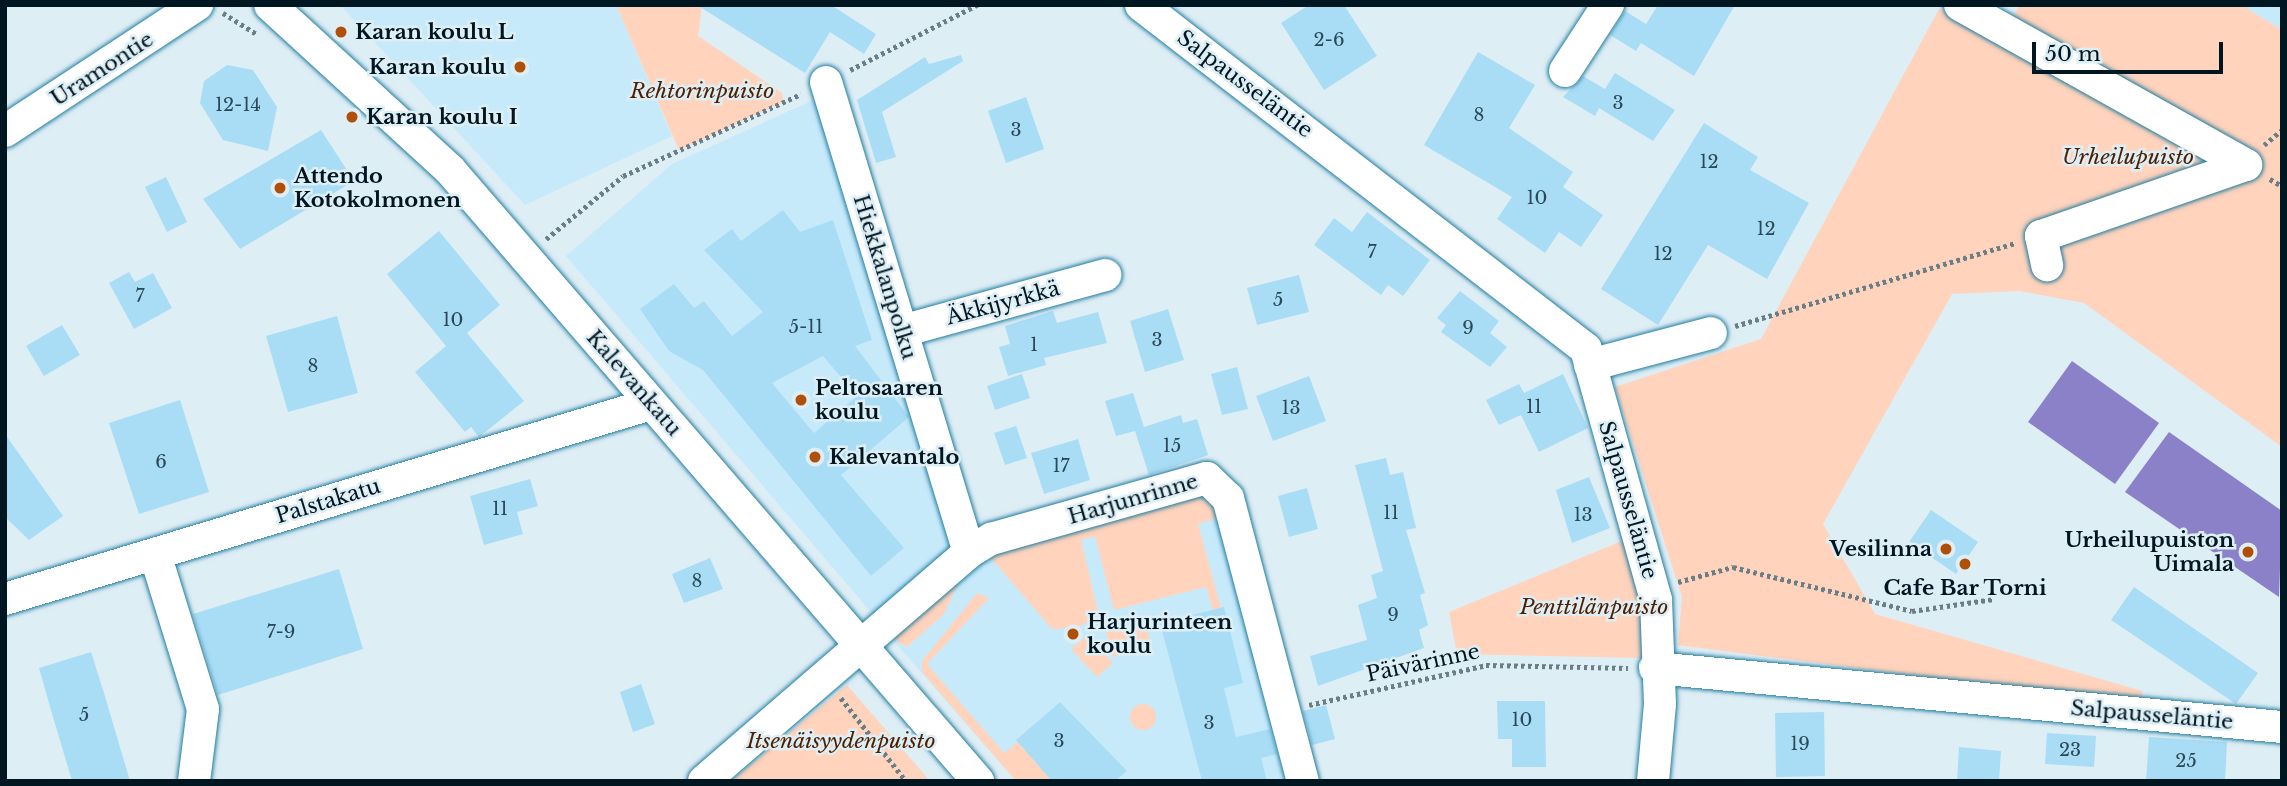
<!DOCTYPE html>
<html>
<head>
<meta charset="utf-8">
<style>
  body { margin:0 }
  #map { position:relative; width:2287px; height:786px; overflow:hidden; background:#deeef5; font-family:"Libre Baskerville",serif }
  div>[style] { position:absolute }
  .built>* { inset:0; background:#c7eafb }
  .green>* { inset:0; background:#ffd3bc }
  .round { border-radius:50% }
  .water>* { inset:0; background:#8a81c9 }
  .building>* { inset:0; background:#a9ddf6 }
  .path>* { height:4.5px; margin-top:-2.25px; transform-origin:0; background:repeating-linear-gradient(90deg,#6a7e87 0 3.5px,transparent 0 7px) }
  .roads { filter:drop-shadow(0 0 2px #207ea1) drop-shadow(0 0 2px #207ea1) }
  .minor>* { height:32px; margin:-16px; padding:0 16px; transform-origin:16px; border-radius:16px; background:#fff }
  .dots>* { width:19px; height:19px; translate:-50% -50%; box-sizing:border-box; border:4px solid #deeef5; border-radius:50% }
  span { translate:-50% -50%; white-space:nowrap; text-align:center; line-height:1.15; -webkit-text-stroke:5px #deeef5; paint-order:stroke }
  .number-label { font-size:18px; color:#2a4856 }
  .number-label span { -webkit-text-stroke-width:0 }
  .poi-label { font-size:21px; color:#001621; font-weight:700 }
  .left { translate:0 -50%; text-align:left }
  .right { translate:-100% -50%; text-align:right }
  .street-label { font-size:21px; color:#001621 }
  .park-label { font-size:21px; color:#4e1f00; font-style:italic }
  .frame { position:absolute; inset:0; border:7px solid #001621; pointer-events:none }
  .scale { position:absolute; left:2032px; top:42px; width:191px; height:32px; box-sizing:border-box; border:4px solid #001621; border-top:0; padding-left:9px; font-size:21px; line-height:24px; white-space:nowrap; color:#001621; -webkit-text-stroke:5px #deeef5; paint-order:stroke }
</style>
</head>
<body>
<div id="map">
  <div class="built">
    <i style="clip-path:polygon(340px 5px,616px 5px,672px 136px,525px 205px)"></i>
    <i style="clip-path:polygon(2241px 5px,2282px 5px,2282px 30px)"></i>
    <i style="clip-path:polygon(818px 98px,959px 544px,876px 618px,566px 256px,672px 164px)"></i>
    <i style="clip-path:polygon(1217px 508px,1289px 781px,1016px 781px,893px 640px,994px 547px)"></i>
  </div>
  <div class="green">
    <i style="clip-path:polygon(616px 5px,702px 5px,698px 36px,782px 93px,783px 102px,679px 150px)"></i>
    <i style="clip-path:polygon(2020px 5px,2241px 5px,2282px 30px,2282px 447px,2084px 303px,2020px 291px,1952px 294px,1823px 524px,1875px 614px,2142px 691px,2144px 705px,1678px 645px,1682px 597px,1615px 387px,1761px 339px,1939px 9px,2003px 33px)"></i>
    <i style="clip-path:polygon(1199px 492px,1220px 517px,1198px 524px,1221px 608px,1213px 610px,1206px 587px,1114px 610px,1095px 536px,1081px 540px,1099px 616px,1077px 628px,1052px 629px,990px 557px,990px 550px)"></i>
    <i style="clip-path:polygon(1627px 539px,1645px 604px,1642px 658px,1457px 654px,1449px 612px)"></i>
    <i style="clip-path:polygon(962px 575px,944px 614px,907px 647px,899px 643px,894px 637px)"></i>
    <i style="clip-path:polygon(977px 593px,989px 598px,927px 664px,1004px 753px,1018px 742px,1052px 781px,1016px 781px,922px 672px,922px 661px)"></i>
    <i style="clip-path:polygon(1144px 621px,1152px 647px,1113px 657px,1106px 632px)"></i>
    <i style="clip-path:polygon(1087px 635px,1113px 663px,1097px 677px,1071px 649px)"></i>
    <i style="clip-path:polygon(847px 685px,930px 781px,731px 781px)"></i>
    <i class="round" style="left:1130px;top:704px;width:26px;height:26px"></i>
  </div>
  <div class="water">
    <i style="clip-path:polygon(2072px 361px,2159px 423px,2115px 484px,2028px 422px)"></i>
    <i style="clip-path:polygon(2169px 432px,2282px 511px,2279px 597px,2125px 492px)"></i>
  </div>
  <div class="building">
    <i style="clip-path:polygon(697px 5px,831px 5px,876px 34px,864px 54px,830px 32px,805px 73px)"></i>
    <i style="clip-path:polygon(1309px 5px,1344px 5px,1377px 56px,1324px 90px,1281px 23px)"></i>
    <i style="clip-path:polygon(1658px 5px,1735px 5px,1694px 76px,1641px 43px,1636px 51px,1610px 35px,1625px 11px,1646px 24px)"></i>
    <i style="clip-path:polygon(1478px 52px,1535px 85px,1509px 128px,1573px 172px,1563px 187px,1603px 215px,1581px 247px,1559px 232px,1545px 253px,1497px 219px,1512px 197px,1424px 145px)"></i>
    <i style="clip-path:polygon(961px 55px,963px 61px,882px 112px,896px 157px,876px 163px,857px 100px,925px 57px,929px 64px)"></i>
    <i style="clip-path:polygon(227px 65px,253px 70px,277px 107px,268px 151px,223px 140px,200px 103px,204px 81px)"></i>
    <i style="clip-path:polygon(1615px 73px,1675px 110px,1653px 141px,1599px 108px,1595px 116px,1563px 97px,1583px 76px,1605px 89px)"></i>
    <i style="clip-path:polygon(1026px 97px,1044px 149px,1006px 163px,988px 111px)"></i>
    <i style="clip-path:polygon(1704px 123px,1758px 157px,1750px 170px,1809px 203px,1767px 279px,1708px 245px,1658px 325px,1601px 289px)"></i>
    <i style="clip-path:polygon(321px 130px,354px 181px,240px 249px,203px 199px)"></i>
    <i style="clip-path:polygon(166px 177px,187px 222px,167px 232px,145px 187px)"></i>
    <i style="clip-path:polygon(evenodd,783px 210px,800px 232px,833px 220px,872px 340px,855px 346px,909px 417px,841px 475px,904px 548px,871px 576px,703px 370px,669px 351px,640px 309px,674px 284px,694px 308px,704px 301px,732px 336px,763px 312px,704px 250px,732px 229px,741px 241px,783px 210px,823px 356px,857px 396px,814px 433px,772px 383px,823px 356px)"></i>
    <i style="clip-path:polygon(1367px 212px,1430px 260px,1403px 296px,1388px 285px,1381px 295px,1314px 245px,1334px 218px,1352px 232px)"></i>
    <i style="clip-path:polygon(439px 231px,500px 305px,467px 333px,524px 401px,479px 437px,471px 427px,465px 432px,415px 372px,446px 346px,387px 274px)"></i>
    <i style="clip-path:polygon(129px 272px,135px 282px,153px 273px,172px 308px,134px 329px,109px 283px)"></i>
    <i style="clip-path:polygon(1299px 275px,1309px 312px,1257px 325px,1247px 288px)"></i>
    <i style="clip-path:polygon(1460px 291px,1499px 321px,1490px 333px,1507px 347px,1490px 367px,1441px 332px,1446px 325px,1437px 318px)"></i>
    <i style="clip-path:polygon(1168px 309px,1184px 360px,1145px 372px,1130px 321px)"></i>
    <i style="clip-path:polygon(1053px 311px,1057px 323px,1098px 312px,1107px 343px,1044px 358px,1046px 365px,1008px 376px,999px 347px,1010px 344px,1005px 326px)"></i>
    <i style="clip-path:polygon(337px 316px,358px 393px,288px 412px,266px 336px)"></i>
    <i style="clip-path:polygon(62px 325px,80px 355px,44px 376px,26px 346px)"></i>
    <i style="clip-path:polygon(1237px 367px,1248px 409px,1222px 415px,1211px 374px)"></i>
    <i style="clip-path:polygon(1022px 374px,1030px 398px,995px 410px,987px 386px)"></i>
    <i style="clip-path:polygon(1563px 374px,1588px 428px,1539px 452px,1521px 415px,1499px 425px,1486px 400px,1519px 384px,1524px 393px)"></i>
    <i style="clip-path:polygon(1309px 376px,1326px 421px,1273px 441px,1256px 396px)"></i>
    <i style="clip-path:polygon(1133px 393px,1144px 427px,1181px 415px,1183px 423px,1197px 419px,1208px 455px,1149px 475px,1135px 431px,1116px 436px,1105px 401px)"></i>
    <i style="clip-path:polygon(180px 400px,209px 492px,139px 514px,109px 423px)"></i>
    <i style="clip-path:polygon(1016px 426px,1027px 458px,1005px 465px,994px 433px)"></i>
    <i style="clip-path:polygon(5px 434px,63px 516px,29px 540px,5px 517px)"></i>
    <i style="clip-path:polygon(1078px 439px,1090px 480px,1044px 494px,1031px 453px)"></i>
    <i style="clip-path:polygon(1386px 458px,1390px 475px,1403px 472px,1416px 528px,1406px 530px,1425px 593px,1420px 595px,1428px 625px,1419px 630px,1424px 648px,1318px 686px,1310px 656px,1367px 640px,1358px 605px,1377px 598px,1371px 575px,1383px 571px,1355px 465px)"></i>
    <i style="clip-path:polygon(1589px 477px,1610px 528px,1572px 543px,1556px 490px)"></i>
    <i style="clip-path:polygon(530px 479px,538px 506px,517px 512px,523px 534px,484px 545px,470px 496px)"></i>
    <i style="clip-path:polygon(1307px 488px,1318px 529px,1289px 537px,1278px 496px)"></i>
    <i style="clip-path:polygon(1931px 510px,1978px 542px,1956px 574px,1909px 542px)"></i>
    <i style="clip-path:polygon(710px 558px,723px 589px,684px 603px,672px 574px)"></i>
    <i style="clip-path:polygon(339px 569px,363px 649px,218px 695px,193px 614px)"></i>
    <i style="clip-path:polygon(2134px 587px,2258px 673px,2236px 704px,2111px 620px)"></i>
    <i style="clip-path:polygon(1224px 607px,1243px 683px,1224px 688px,1236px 737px,1270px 729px,1277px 754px,1261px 758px,1267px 781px,1202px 781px,1160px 623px)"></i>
    <i style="clip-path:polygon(91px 652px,104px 693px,130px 781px,72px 781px,53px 717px,39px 668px)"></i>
    <i style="clip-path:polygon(641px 684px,655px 724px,633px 732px,620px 692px)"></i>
    <i style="clip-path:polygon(1497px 701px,1545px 701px,1546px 767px,1512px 767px,1512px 739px,1498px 739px)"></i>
    <i style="clip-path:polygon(1060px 702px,1127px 771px,1115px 781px,1052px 781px,1016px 740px)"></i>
    <i style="clip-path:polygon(1326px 705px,1335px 739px,1312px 745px,1303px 711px)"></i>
    <i style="clip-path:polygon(1824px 712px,1825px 776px,1776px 777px,1775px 713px)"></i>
    <i style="clip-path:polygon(2047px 733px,2096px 736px,2094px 767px,2045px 764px)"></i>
    <i style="clip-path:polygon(2149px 737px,2227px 742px,2225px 781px,2146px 781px)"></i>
    <i style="clip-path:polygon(1959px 747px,2001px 751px,1999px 781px,1957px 781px)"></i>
  </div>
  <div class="path">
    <i style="left:223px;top:13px;width:40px;rotate:32deg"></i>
    <i style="left:850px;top:70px;width:143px;rotate:-27.1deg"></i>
    <i style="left:2264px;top:145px;width:23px;rotate:-40deg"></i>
    <i style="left:2270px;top:179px;width:14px;rotate:30deg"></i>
    <i style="left:546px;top:239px;width:99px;rotate:-39.3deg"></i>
    <i style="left:623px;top:176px;width:196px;rotate:-24.7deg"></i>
    <i style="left:1735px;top:326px;width:292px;rotate:-16.5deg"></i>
    <i style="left:1678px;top:582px;width:57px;rotate:-15.3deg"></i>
    <i style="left:1733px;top:567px;width:184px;rotate:13.8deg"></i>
    <i style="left:1912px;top:611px;width:83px;rotate:-8.3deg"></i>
    <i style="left:841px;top:698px;width:105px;rotate:51.9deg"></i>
    <i style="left:1309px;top:705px;width:181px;rotate:-12.7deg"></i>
    <i style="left:1486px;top:665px;width:142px;rotate:1.2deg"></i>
  </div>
  <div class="roads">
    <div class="minor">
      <i style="left:270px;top:5px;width:244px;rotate:42.5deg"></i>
      <i style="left:450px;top:170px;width:808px;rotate:49.17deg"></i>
      <i style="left:1141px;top:5px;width:562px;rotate:37.71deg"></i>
      <i style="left:1586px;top:349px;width:261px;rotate:74.4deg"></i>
      <i style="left:1656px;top:600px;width:104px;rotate:87.8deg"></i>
      <i style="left:1660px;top:704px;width:77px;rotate:95.2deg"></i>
      <i style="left:1960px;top:5px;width:328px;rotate:29.2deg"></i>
      <i style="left:2246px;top:165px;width:217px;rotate:160.9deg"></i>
      <i style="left:2041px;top:236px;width:30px;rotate:78deg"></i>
      <i style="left:1565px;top:71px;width:79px;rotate:-56.9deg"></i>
      <i style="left:826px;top:82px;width:491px;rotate:73.1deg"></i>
      <i style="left:5px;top:131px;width:230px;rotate:-33.3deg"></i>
      <i style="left:902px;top:331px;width:211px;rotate:-15.4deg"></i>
      <i style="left:1590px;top:365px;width:125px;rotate:-14.8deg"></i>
      <i style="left:155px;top:554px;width:162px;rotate:72.8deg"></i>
      <i style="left:203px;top:709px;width:73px;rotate:97.1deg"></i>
      <i style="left:5px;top:599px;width:675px;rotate:-16.8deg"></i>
      <i style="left:1655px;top:668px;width:630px;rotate:5.38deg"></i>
      <i style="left:704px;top:781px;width:350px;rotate:-40.8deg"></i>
      <i style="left:969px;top:552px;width:26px;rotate:-31deg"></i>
      <i style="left:991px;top:539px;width:224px;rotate:-15.8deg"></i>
      <i style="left:1207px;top:478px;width:29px;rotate:44deg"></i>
      <i style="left:1228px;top:498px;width:293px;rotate:75.2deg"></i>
    </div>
  </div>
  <div class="dots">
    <i style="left:341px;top:32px;background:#b05008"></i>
    <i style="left:520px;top:67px;background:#b05008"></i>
    <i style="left:352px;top:117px;background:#b05008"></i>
    <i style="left:280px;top:188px;background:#b05008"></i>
    <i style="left:801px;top:400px;background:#b05008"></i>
    <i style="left:815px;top:457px;background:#b05008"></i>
    <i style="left:1946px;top:549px;background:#b05008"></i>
    <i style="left:2248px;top:552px;background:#b05008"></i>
    <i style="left:1965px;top:564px;background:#b05008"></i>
    <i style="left:1073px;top:634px;background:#b05008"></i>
  </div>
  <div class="number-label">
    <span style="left:1329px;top:40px">2-6</span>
    <span style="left:1618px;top:103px">3</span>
    <span style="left:238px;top:105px">12-14</span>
    <span style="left:1479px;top:115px">8</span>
    <span style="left:1016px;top:130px">3</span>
    <span style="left:1709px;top:162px">12</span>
    <span style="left:1537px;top:198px">10</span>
    <span style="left:1766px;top:229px">12</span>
    <span style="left:1372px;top:252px">7</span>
    <span style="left:1663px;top:254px">12</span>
    <span style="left:140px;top:296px">7</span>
    <span style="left:1278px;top:300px">5</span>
    <span style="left:453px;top:320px">10</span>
    <span style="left:806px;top:327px">5-11</span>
    <span style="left:1468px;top:328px">9</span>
    <span style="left:1157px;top:340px">3</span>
    <span style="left:1034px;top:345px">1</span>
    <span style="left:313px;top:366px">8</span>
    <span style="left:1534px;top:407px">11</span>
    <span style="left:1291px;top:408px">13</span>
    <span style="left:1172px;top:446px">15</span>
    <span style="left:161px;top:462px">6</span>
    <span style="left:1061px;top:466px">17</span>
    <span style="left:500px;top:509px">11</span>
    <span style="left:1391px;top:513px">11</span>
    <span style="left:1583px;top:515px">13</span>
    <span style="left:697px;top:581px">8</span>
    <span style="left:1393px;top:615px">9</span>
    <span style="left:281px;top:632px">7-9</span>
    <span style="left:84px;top:715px">5</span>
    <span style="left:1522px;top:720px">10</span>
    <span style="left:1209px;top:723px">3</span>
    <span style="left:1059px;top:741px">3</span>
    <span style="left:1800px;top:744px">19</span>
    <span style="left:2070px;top:750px">23</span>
    <span style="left:2186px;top:761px">25</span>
  </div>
  <div class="poi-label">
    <span class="left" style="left:355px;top:32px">Karan koulu L</span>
    <span class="right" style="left:506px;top:67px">Karan koulu</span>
    <span class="left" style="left:366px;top:117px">Karan koulu I</span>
    <span class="left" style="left:294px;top:188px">Attendo<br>Kotokolmonen</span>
    <span class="left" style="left:815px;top:400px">Peltosaaren<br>koulu</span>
    <span class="left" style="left:829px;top:457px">Kalevantalo</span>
    <span class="right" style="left:2234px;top:552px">Urheilupuiston<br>Uimala</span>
    <span class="right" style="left:1932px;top:549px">Vesilinna</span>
    <span style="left:1965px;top:588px">Cafe Bar Torni</span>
    <span class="left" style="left:1087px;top:634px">Harjurinteen<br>koulu</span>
  </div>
  <div class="street-label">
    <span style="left:102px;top:69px;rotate:-33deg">Uramontie</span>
    <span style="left:1245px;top:84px;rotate:37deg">Salpausseläntie</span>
    <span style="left:885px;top:277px;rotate:73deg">Hiekkalanpolku</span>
    <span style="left:1003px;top:303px;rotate:-15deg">Äkkijyrkkä</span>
    <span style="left:634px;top:383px;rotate:49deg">Kalevankatu</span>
    <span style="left:1133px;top:499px;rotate:-16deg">Harjunrinne</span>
    <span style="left:1628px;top:500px;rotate:74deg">Salpausseläntie</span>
    <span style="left:328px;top:501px;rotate:-17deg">Palstakatu</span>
    <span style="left:1423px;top:663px;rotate:-12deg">Päivärinne</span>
    <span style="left:2152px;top:715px;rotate:5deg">Salpausseläntie</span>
  </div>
  <div class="park-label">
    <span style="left:702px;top:91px">Rehtorinpuisto</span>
    <span style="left:2128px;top:157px">Urheilupuisto</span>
    <span style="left:1594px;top:607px">Penttilänpuisto</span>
    <span style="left:841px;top:741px">Itsenäisyydenpuisto</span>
  </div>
  <div class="frame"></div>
  <div class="scale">50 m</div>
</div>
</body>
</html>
